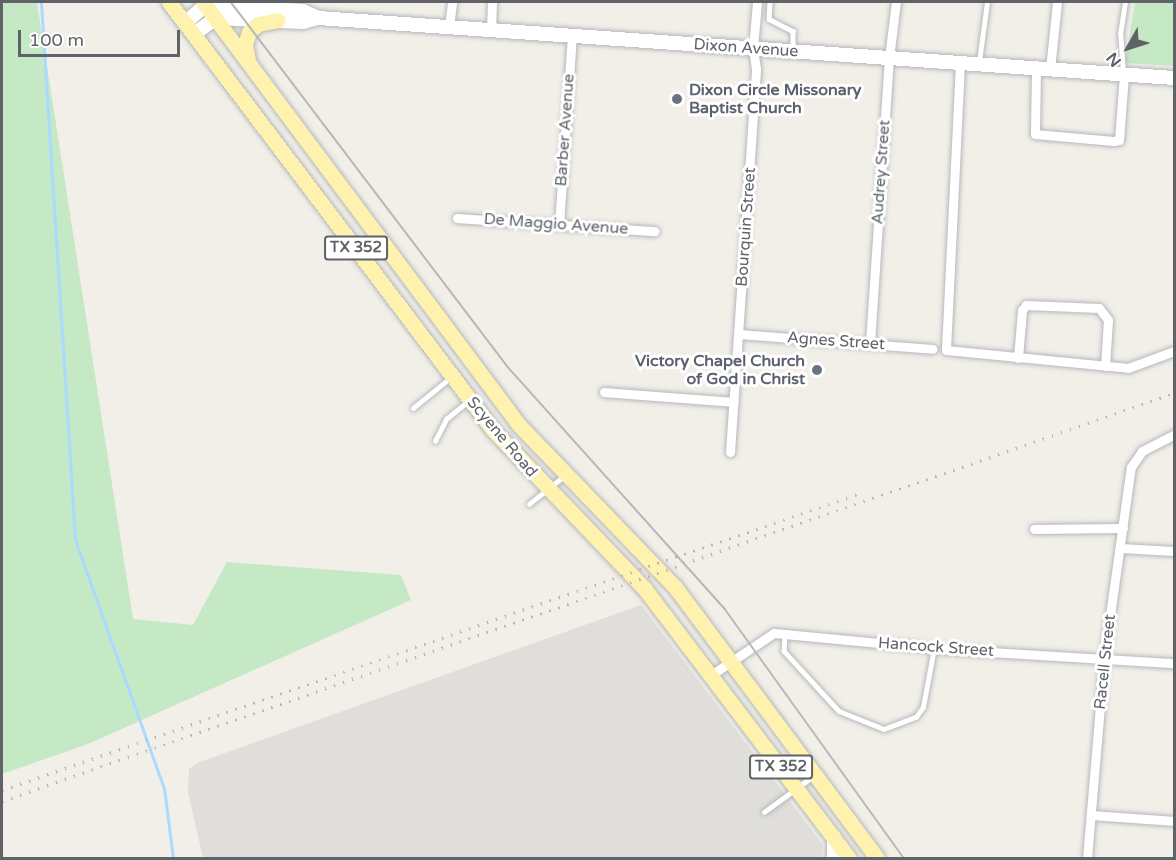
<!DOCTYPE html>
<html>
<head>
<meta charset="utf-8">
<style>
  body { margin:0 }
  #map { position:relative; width:1176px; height:860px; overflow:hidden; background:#f1efe8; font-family:"Varela Round",sans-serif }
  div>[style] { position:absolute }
  .industrial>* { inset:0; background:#e0deda }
  .green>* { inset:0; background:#c5e8c5 }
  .stream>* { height:3px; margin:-1.5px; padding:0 1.5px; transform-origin:1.5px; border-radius:1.5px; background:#aadaff }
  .roads { filter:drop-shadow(0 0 2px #b5b8bc) drop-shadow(0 0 2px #b5b8bc) }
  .lane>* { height:4.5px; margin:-2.25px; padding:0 2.25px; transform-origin:2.25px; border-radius:2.25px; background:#fff }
  .street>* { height:9px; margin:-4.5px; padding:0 4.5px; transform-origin:4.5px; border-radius:4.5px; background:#fff }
  .secondary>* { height:14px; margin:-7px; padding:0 7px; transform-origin:7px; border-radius:7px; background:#fff }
  .primary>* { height:15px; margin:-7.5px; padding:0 7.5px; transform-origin:7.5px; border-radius:7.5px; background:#fff2af }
  .tram>* { height:1.5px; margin:-0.75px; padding:0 0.75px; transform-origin:0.75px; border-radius:0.75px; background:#b6b7b8 }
  .rail>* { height:3px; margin-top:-1.5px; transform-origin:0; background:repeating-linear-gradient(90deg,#b6b7b8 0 1.5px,transparent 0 9.5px) }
  .dots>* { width:16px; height:16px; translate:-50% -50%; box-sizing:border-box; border:3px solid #fff; border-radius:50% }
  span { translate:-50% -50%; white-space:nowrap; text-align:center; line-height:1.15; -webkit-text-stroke:6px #fff; paint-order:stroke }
  .shield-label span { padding:2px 4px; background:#fff; border:2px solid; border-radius:4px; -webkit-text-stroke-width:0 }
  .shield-label { font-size:15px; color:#5f6368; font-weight:700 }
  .street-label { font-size:16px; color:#5f6368 }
  .worship-label { font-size:16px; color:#5b616d; font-weight:700 }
  .left { translate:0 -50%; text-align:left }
  .right { translate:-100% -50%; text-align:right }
  .frame { position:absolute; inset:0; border:3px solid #5f6368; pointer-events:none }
  .north { position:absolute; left:1098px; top:18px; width:60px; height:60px; -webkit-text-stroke:4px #fff; paint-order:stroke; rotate:231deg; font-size:16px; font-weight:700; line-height:24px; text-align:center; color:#5f6368 }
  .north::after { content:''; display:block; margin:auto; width:21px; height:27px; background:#5f6368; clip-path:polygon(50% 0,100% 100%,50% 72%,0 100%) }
  .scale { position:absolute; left:18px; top:30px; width:162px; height:27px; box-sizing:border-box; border:3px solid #5f6368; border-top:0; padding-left:8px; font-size:18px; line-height:21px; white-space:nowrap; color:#5f6368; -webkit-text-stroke:4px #fff; paint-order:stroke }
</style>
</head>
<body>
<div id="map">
  <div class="industrial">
    <i style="clip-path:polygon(641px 605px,823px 845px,822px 858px,203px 858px,188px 792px,189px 769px,197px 763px)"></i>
  </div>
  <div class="green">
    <i style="clip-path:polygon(2px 2px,37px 2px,133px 619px,193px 625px,227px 562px,401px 575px,411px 600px,88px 744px,2px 774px)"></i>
    <i style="clip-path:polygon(1135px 2px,1174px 2px,1174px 66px,1125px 63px)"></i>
  </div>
  <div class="stream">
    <i style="left:41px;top:2px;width:539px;rotate:86.38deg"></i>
    <i style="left:75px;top:540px;width:263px;rotate:70.3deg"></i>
    <i style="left:164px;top:788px;width:71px;rotate:82.7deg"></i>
  </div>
  <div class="roads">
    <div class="lane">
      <i style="left:770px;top:2px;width:17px;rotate:93deg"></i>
      <i style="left:769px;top:19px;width:27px;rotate:27deg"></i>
      <i style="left:793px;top:31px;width:18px;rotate:90deg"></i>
      <i style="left:979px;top:62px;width:61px;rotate:-82.4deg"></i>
      <i style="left:1123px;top:73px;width:39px;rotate:-94deg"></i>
      <i style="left:1120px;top:34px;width:32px;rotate:-81deg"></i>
      <i style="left:413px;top:408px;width:48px;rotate:-39deg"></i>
      <i style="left:435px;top:441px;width:25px;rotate:-63deg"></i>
      <i style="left:446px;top:419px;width:28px;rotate:-39deg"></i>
      <i style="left:529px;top:504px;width:45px;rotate:-38.7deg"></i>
      <i style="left:785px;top:634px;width:17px;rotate:93deg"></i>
      <i style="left:784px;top:651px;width:81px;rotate:47.5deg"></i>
      <i style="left:839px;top:711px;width:48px;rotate:21.8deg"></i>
      <i style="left:884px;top:729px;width:34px;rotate:-21deg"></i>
      <i style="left:916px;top:717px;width:12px;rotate:-55deg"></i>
      <i style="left:923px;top:707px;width:60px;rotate:-79.4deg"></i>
      <i style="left:764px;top:812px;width:59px;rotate:-36.1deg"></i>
    </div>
    <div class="street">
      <i style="left:449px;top:27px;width:25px;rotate:-83deg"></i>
      <i style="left:491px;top:30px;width:28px;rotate:-88deg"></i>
      <i style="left:960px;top:63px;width:287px;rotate:92.8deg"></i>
      <i style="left:946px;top:350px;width:183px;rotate:5.6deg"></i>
      <i style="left:1128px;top:368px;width:49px;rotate:-20.3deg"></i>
      <i style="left:1036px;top:68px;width:66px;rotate:90.9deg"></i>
      <i style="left:1035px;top:134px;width:79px;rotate:5.1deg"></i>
      <i style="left:1114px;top:141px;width:5px;rotate:-11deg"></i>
      <i style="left:1119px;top:140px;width:65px;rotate:-85.6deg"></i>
      <i style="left:1050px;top:69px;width:67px;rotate:-84deg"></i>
      <i style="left:457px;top:218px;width:198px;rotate:3.8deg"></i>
      <i style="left:559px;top:225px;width:189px;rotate:-86.1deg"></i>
      <i style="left:739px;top:334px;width:194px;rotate:4.4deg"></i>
      <i style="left:870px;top:343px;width:286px;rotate:-86.2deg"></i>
      <i style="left:889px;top:58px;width:56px;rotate:-82.9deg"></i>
      <i style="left:1018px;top:358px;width:48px;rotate:-85.2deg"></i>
      <i style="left:1022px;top:310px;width:6px;rotate:-51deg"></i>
      <i style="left:1026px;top:305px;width:73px;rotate:2.4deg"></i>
      <i style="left:1099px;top:308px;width:15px;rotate:53deg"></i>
      <i style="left:1108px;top:320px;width:46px;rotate:93.7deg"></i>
      <i style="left:604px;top:392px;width:130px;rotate:4.4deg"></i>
      <i style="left:730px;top:452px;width:384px;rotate:-86.1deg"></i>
      <i style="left:756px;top:69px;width:21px;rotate:-98deg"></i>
      <i style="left:753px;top:48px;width:46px;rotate:-85deg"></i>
      <i style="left:1034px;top:529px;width:89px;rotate:-0.6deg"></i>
      <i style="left:1120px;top:548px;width:54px;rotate:3.2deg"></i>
      <i style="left:711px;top:675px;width:76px;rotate:-33.7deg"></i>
      <i style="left:774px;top:633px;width:169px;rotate:5.4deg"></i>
      <i style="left:942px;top:649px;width:232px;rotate:3.5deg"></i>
      <i style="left:1092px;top:815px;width:82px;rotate:4.2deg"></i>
      <i style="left:1087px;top:858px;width:201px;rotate:-85.1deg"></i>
      <i style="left:1104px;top:658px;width:193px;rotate:-82deg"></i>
      <i style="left:1131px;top:467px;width:19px;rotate:-55deg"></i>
      <i style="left:1142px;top:451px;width:36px;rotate:-27deg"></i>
    </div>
    <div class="secondary">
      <i style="left:185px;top:23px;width:28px;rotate:-41deg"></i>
      <i style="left:206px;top:5px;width:97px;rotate:3.5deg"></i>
      <i style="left:303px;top:11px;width:17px;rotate:25deg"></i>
      <i style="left:194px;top:34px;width:27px;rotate:-36deg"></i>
      <i style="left:216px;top:18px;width:87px;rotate:2.6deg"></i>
      <i style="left:303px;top:22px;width:16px;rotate:-15deg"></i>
      <i style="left:318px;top:18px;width:858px;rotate:4.01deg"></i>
      <i style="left:834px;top:858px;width:21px;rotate:-90deg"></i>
    </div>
    <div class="primary">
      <i style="left:169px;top:2px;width:537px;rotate:52.87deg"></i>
      <i style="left:493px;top:430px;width:219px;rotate:46.3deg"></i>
      <i style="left:644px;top:588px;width:339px;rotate:52.8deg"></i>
      <i style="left:203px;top:2px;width:528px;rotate:53.24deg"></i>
      <i style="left:519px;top:425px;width:225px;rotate:46.1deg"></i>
      <i style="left:675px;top:587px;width:338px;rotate:53.3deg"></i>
      <i style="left:248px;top:60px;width:16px;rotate:-101deg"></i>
      <i style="left:245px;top:44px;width:13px;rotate:-72deg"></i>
      <i style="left:249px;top:32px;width:12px;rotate:-42deg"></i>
      <i style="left:258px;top:24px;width:20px;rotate:-11deg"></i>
    </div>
  </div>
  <div class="tram">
    <i style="left:231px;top:2px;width:458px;rotate:52.8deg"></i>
    <i style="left:508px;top:367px;width:325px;rotate:48.1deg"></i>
    <i style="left:725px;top:609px;width:307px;rotate:54.3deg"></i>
  </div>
  <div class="rail">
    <i style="left:2px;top:790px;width:906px;rotate:-19.08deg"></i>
    <i style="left:2px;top:801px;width:1241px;rotate:-19.19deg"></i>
  </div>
  <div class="dots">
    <i style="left:677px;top:99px;background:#6b7280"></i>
    <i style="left:817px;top:370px;background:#6b7280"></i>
  </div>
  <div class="shield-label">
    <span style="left:356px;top:248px">TX 352</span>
    <span style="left:781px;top:767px">TX 352</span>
  </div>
  <div class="street-label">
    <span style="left:746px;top:48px;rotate:4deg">Dixon Avenue</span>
    <span style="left:565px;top:130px;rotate:-86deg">Barber Avenue</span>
    <span style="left:881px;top:172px;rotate:-86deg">Audrey Street</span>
    <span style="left:556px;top:224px;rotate:4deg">De Maggio Avenue</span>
    <span style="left:746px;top:227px;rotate:-86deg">Bourquin Street</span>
    <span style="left:836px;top:341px;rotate:4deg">Agnes Street</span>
    <span style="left:502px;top:437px;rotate:50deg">Scyene Road</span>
    <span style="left:936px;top:647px;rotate:4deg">Hancock Street</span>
    <span style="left:1105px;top:662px;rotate:-84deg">Racell Street</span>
  </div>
  <div class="worship-label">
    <span class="left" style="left:689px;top:99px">Dixon Circle Missonary<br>Baptist Church</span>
    <span class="right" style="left:805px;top:370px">Victory Chapel Church<br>of God in Christ</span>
  </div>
  <div class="frame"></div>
  <div class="north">N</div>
  <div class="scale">100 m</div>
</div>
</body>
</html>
